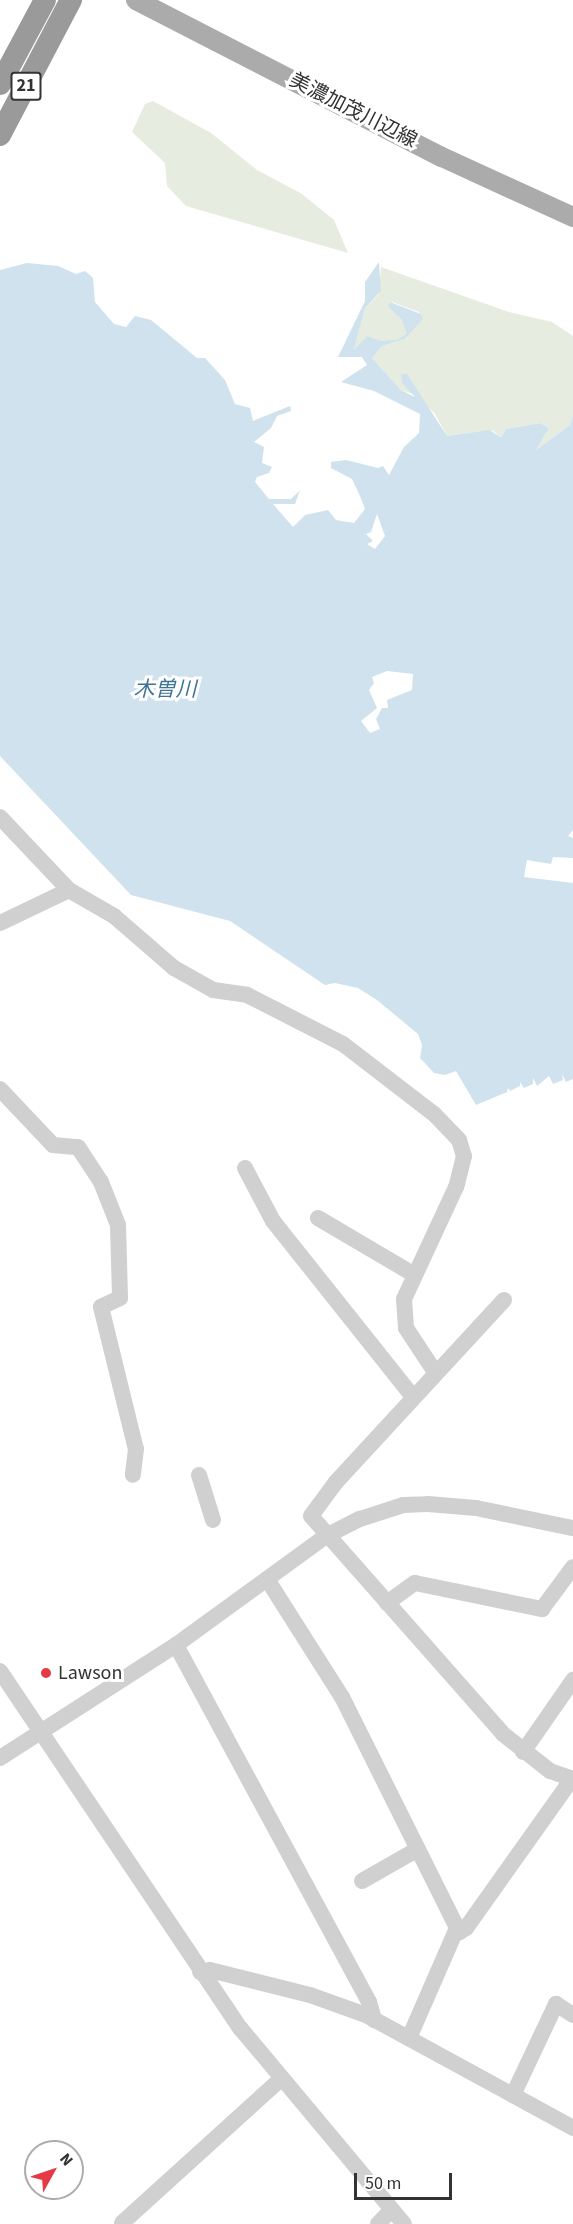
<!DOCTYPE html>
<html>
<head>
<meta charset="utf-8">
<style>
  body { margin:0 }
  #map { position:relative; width:573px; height:2224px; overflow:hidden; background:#fff; font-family:"Source Sans 3","Noto Sans JP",sans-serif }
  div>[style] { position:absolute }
  .green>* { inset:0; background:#e6ecdf }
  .water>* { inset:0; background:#cfe2ee }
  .minor>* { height:16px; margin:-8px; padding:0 8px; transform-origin:8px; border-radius:8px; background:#d0d0d0 }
  .major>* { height:20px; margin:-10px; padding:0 10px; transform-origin:10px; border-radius:10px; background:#ababab }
  .highway>* { height:22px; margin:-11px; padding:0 11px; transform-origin:11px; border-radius:11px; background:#9a9a9a }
  .dots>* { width:16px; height:16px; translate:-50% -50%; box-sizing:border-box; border:3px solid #fff; border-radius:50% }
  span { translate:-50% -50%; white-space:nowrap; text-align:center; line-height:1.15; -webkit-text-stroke:6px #fff; paint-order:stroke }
  .shield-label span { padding:2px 4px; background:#fff; border:2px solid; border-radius:4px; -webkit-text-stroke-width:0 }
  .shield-label { font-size:18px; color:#333; font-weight:700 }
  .street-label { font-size:20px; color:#333 }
  .poi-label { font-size:20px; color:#333 }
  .left { translate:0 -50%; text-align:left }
  .water-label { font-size:21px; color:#3f7597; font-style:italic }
  .north { position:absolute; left:24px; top:2140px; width:60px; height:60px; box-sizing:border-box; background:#fff; border:2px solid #adadad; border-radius:50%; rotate:50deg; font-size:16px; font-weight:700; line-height:24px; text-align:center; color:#333 }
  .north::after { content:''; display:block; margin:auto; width:21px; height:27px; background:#e63946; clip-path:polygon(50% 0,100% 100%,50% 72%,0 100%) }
  .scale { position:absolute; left:354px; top:2173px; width:98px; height:27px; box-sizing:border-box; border:3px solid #333; border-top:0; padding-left:8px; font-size:18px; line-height:21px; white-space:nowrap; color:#333; -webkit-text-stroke:4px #fff; paint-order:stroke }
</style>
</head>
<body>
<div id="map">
  <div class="green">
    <i style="clip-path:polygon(153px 101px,211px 133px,257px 170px,302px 194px,334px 220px,348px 253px,186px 206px,167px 186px,165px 163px,132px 132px,145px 104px)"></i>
    <i style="clip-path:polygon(381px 267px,509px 312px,552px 322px,573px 336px,573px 415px,570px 425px,536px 450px,549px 428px,540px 423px,506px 429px,501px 437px,493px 431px,483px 431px,447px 436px,435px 414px,416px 395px,401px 390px,372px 358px,382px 346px,405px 339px,422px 320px,419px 312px,392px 302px,388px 307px,402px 320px,408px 334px,399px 340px,354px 350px,365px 308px,379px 294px)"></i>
  </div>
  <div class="water">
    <i style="clip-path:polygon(evenodd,379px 262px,381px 291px,365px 308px,354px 350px,367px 336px,381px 341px,397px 340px,407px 334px,402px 320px,388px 307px,390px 302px,421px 314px,423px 319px,405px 339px,382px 346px,372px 358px,401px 390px,415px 397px,402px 383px,401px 374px,407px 374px,447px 436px,489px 430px,501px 437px,506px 429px,540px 423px,549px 428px,536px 450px,570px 425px,573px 415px,573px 830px,568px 836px,573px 838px,573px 858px,553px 857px,551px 864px,527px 860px,524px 877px,573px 883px,573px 1079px,566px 1082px,562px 1074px,563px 1080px,553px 1084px,549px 1076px,537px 1086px,533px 1078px,533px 1084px,524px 1088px,520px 1082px,520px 1086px,510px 1091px,508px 1088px,507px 1092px,476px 1105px,456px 1071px,445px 1075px,434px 1073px,420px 1058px,422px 1045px,418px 1034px,377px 1000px,358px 988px,335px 983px,325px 985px,230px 921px,131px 895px,0 756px,0 270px,27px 263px,58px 266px,76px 274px,85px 271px,93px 278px,95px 302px,114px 324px,126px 327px,135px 316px,151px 320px,197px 358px,205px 358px,225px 380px,235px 404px,250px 408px,253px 421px,290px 406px,291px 411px,277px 416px,271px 428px,254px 442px,264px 447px,262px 463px,272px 467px,269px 473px,257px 477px,255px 482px,269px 499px,291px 499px,300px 490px,295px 504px,273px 504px,293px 527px,305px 515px,328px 510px,336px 520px,354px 523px,365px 509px,360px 496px,352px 479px,331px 468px,331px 462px,346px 460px,378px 468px,383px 466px,389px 475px,404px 447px,419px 433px,420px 414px,374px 391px,341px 382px,367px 365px,362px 357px,338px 357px,365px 301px,365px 282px,379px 262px,377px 514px,385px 536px,375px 549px,367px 544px,373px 541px,366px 534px,371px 532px,377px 514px,379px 262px,387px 671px,413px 674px,412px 690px,387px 700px,388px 708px,382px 708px,376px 719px,380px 729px,370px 733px,361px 721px,377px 708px,369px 690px,374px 683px,372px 677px,387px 671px)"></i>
  </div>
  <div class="minor">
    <i style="left:0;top:817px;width:100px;rotate:46.6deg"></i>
    <i style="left:69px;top:890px;width:52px;rotate:30deg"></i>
    <i style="left:114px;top:916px;width:79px;rotate:40.9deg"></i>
    <i style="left:174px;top:968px;width:45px;rotate:29.4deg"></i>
    <i style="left:213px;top:990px;width:34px;rotate:8deg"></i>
    <i style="left:247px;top:995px;width:108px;rotate:27deg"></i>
    <i style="left:343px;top:1044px;width:115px;rotate:37.6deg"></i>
    <i style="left:434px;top:1114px;width:36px;rotate:46deg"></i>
    <i style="left:459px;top:1140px;width:17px;rotate:73deg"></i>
    <i style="left:464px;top:1156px;width:32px;rotate:104deg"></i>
    <i style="left:456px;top:1187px;width:123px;rotate:114.9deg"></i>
    <i style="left:404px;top:1299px;width:29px;rotate:86deg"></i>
    <i style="left:406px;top:1328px;width:53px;rotate:56.6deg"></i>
    <i style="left:0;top:923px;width:76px;rotate:-25.6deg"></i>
    <i style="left:0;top:1089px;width:77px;rotate:46.6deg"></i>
    <i style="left:53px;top:1145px;width:25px;rotate:5deg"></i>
    <i style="left:78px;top:1147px;width:42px;rotate:56.7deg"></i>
    <i style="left:101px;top:1182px;width:46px;rotate:68.4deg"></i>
    <i style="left:118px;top:1225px;width:73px;rotate:88.4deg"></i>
    <i style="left:120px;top:1298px;width:21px;rotate:155deg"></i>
    <i style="left:101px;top:1307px;width:146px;rotate:76.2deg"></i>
    <i style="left:136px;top:1449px;width:26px;rotate:97deg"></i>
    <i style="left:245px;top:1168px;width:60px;rotate:62.2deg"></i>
    <i style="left:273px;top:1221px;width:225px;rotate:51.5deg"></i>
    <i style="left:318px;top:1218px;width:110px;rotate:30.5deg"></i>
    <i style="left:504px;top:1300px;width:248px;rotate:132.7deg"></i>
    <i style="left:336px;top:1482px;width:42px;rotate:126.3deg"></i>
    <i style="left:311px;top:1516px;width:290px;rotate:48.6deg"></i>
    <i style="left:503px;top:1734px;width:60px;rotate:38.2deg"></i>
    <i style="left:550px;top:1771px;width:24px;rotate:19deg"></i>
    <i style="left:199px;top:1475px;width:47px;rotate:72.7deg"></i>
    <i style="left:267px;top:1579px;width:140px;rotate:57.6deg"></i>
    <i style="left:342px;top:1697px;width:263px;rotate:63.5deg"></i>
    <i style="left:459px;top:1932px;width:8px;rotate:-30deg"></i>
    <i style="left:466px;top:1928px;width:183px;rotate:-54.6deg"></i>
    <i style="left:387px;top:1603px;width:34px;rotate:-36deg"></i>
    <i style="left:415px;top:1583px;width:130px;rotate:11.6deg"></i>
    <i style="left:542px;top:1609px;width:52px;rotate:-53.6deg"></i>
    <i style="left:176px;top:1645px;width:406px;rotate:61.6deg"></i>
    <i style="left:369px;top:2002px;width:19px;rotate:74deg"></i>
    <i style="left:0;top:1671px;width:432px;rotate:56.1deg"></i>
    <i style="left:241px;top:2029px;width:254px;rotate:50.1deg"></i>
    <i style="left:523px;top:1752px;width:88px;rotate:-55.2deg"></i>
    <i style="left:0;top:1758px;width:209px;rotate:-32.7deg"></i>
    <i style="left:176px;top:1645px;width:185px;rotate:-36deg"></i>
    <i style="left:326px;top:1536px;width:38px;rotate:-27deg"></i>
    <i style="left:360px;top:1519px;width:45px;rotate:-18deg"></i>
    <i style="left:403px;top:1505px;width:25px;rotate:-2deg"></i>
    <i style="left:428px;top:1504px;width:48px;rotate:4.8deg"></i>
    <i style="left:476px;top:1508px;width:99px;rotate:11.7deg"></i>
    <i style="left:362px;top:1881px;width:64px;rotate:-29.7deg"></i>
    <i style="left:200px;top:1972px;width:10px;rotate:-11deg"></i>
    <i style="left:210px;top:1970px;width:103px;rotate:14deg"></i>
    <i style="left:310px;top:1995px;width:59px;rotate:19.7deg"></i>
    <i style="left:366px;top:2015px;width:236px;rotate:28.6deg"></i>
    <i style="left:409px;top:2038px;width:120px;rotate:-66.4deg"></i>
    <i style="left:513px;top:2095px;width:101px;rotate:-64.7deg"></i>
    <i style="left:556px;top:2004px;width:20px;rotate:33deg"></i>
    <i style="left:122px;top:2223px;width:215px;rotate:-42.2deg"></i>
    <i style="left:378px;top:2224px;width:19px;rotate:-47deg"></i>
  </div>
  <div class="major">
    <i style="left:136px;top:0;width:344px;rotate:27.2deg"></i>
    <i style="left:442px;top:157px;width:144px;rotate:24.6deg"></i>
  </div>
  <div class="highway">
    <i style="left:0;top:84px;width:95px;rotate:-61.8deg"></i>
    <i style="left:0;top:135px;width:153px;rotate:-62.3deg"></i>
  </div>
  <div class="dots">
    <i style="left:46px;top:1673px;background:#e63946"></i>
  </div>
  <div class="shield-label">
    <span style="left:26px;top:86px">21</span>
  </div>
  <div class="street-label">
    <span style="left:353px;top:111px;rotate:27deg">美濃加茂川辺線</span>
  </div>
  <div class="poi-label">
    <span class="left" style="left:58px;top:1673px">Lawson</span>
  </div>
  <div class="water-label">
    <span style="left:165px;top:689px">木曽川</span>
  </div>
  <div class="north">N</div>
  <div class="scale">50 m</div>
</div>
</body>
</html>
